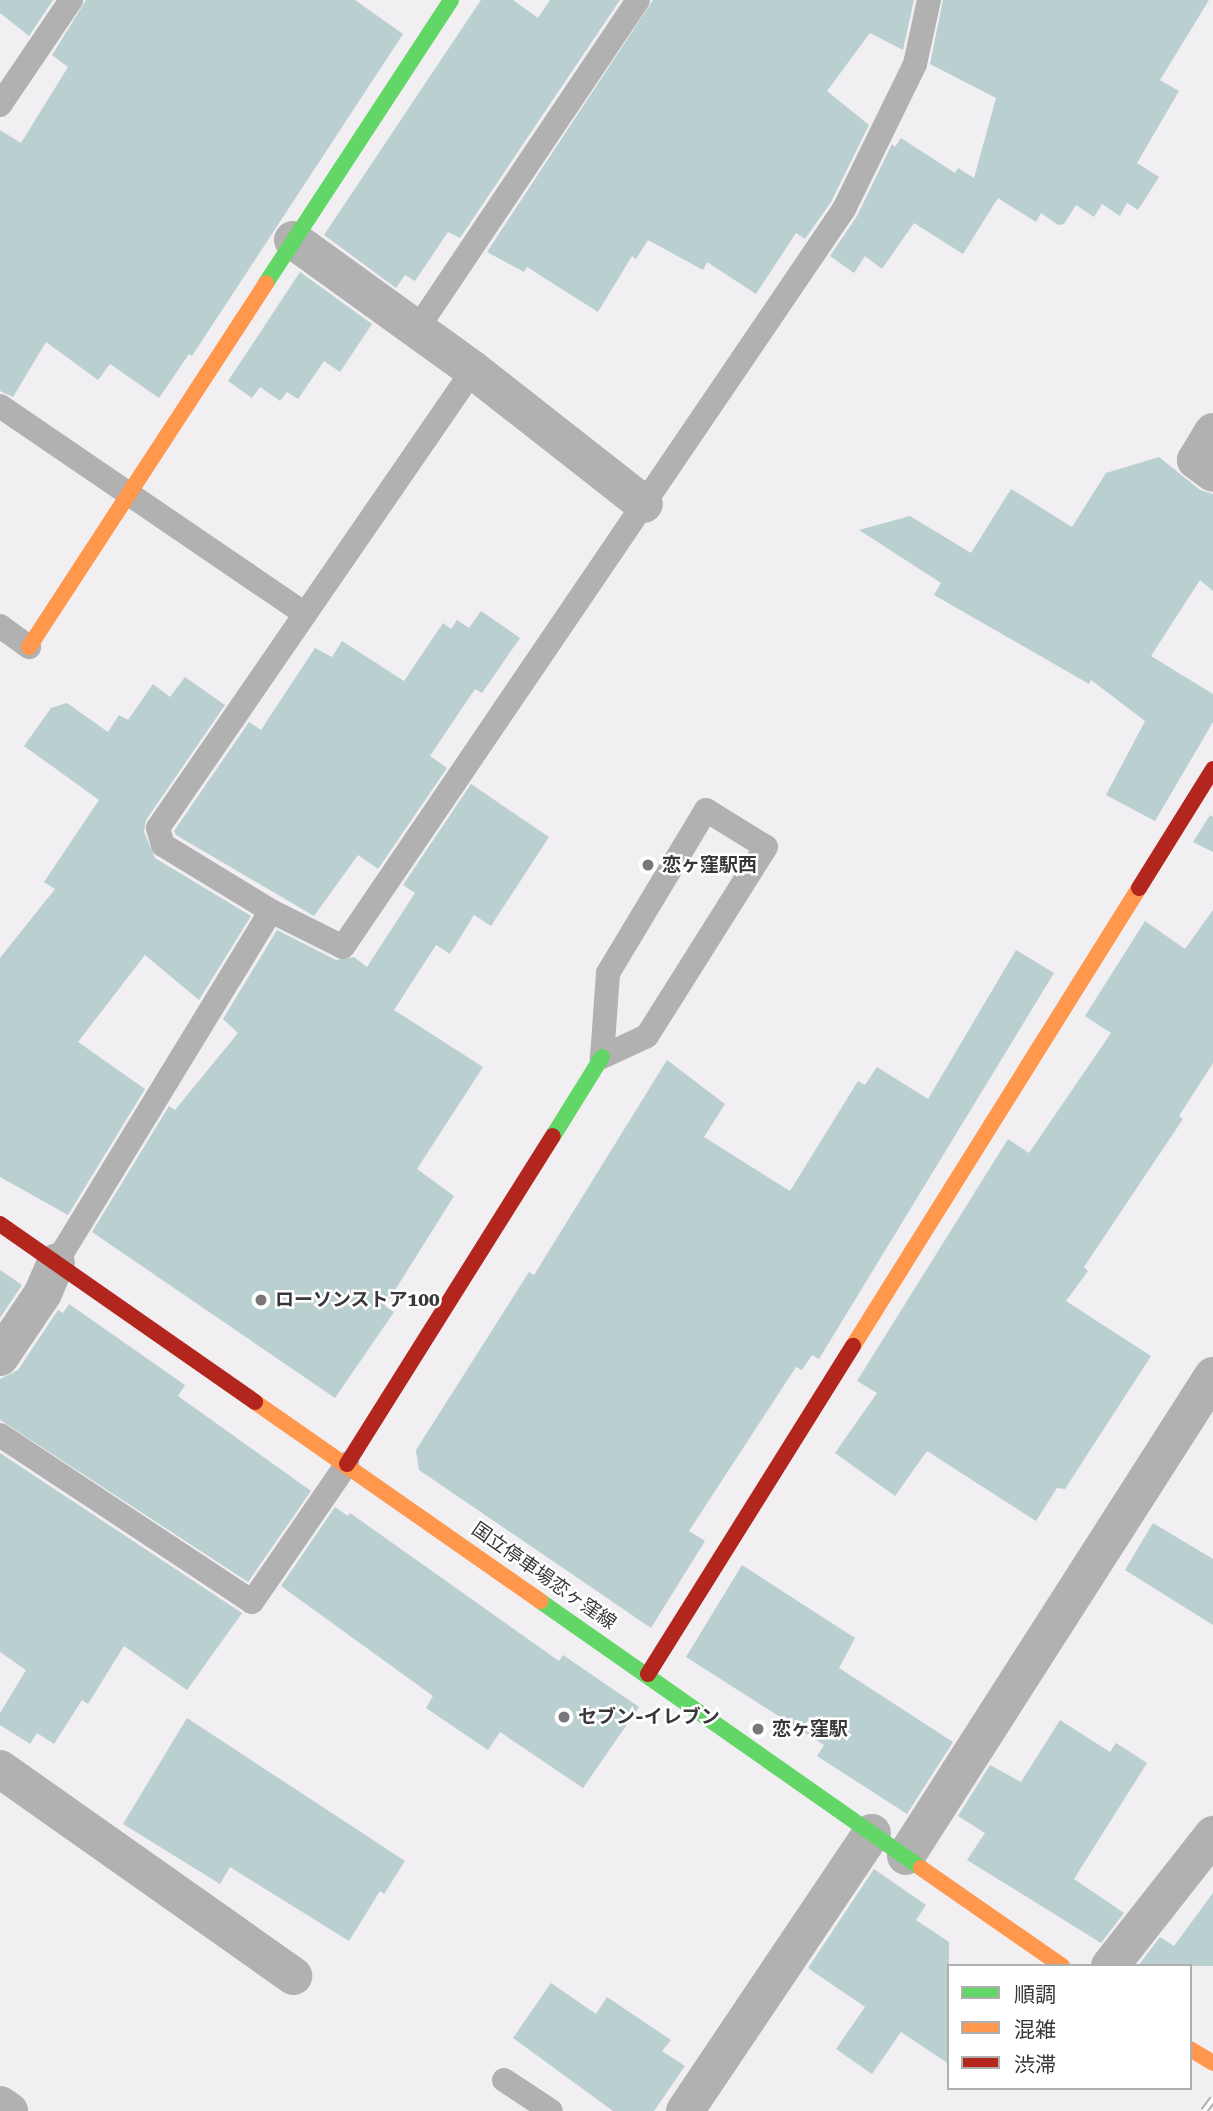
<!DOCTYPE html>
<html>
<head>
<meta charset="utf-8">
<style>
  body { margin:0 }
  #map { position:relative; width:1213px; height:2111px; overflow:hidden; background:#f2eff2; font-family:"Roboto Serif","Noto Sans JP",serif }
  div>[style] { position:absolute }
  .building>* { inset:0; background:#b9cfd0 }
  .lane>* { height:24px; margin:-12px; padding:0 12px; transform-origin:12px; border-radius:12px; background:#b1b1b1 }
  .street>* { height:38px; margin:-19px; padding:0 19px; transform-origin:19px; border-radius:19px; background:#b1b1b1 }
  .fast>* { height:16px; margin:-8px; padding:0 8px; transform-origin:8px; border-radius:8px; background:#63d668 }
  .slow>* { height:16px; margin:-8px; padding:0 8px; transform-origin:8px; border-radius:8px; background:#ff974d }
  .jam>* { height:16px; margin:-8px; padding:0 8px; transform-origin:8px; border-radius:8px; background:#b3261e }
  .rail>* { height:8px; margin-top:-4px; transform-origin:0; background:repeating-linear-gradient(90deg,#fff 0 16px,#b1afb1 0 32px); box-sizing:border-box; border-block:2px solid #b1afb1 }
  .dots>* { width:19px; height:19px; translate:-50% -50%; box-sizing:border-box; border:4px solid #fff; border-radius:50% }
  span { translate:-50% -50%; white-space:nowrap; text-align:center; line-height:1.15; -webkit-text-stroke:5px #fff; paint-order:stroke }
  .poi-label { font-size:19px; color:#393739; font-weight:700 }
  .left { translate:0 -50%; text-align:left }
  .street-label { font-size:19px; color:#393739 }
  .legend { position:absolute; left:947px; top:1964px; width:245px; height:126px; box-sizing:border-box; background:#fff; border:2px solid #b0afb0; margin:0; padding:9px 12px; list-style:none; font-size:21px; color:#393739 }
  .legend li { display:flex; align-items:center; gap:14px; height:35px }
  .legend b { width:35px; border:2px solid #b0afb0 }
</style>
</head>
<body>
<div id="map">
  <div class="building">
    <i style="clip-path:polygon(0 0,53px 0,29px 36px,0 13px)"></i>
    <i style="clip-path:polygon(86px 0,355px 0,403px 34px,192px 356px,189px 354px,159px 398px,110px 364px,98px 380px,46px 342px,13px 397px,0 391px,0 130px,21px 143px,68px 67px,52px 55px)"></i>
    <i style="clip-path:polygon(481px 0,513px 0,538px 18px,550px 0,620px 0,460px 238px,448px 232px,415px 281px,405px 275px,396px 288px,324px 235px)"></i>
    <i style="clip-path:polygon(653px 0,914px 0,903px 50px,870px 33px,827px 91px,869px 125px,831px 202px,805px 239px,796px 233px,756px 294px,707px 262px,703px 270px,648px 240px,636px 259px,632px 256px,598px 312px,527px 267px,524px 272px,487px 252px)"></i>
    <i style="clip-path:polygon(943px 0,1209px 0,1160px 80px,1179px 91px,1137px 163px,1159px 177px,1138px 210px,1127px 203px,1120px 216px,1102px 204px,1094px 217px,1076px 205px,1064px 224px,1058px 225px,1041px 213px,1036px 222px,998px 198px,963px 254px,914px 223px,882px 269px,865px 256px,854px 273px,830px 256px,857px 216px,892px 144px,895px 147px,901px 138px,955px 173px,958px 168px,974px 178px,996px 98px,930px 64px)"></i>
    <i style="clip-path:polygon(300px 272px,372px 324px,340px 372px,324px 361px,298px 399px,287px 392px,280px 401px,260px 387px,252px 398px,228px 381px)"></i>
    <i style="clip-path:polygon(1159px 457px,1200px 490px,1213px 494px,1213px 591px,1200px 580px,1151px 656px,1213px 694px,1213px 722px,1155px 821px,1106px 795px,1145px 721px,1091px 680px,1089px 684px,934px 595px,941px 583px,859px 530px,910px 516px,971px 553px,1011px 489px,1072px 527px,1106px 473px)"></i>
    <i style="clip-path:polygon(481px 611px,520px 638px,482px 693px,475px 689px,430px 756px,447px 768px,378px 869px,358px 855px,314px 916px,176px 835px,174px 831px,249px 722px,261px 730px,315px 648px,332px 657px,342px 641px,404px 681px,443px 623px,451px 629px,457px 620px,469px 628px)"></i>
    <i style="clip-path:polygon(185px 677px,225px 705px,146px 820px,144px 832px,155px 858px,251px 916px,199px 1000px,145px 955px,78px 1042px,145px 1089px,68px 1215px,0 1177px,0 958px,55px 889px,44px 882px,99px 800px,24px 746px,51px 708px,67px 703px,108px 732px,119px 715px,128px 720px,153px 684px,170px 697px)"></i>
    <i style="clip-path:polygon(471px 784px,549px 837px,491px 926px,474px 915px,450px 954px,436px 945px,394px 1010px,483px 1067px,417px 1169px,454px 1196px,385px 1306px,394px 1312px,335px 1398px,92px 1232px,169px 1106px,175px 1110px,238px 1033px,223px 1019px,277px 930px,336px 960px,354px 957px,367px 967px,415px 893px,403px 885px)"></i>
    <i style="clip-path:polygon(1210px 815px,1213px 817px,1213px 852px,1193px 842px)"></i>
    <i style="clip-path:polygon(1213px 910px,1213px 1063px,1179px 1116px,1183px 1119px,1084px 1267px,1088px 1271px,1066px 1301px,1151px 1356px,1065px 1489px,1057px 1488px,1036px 1521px,927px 1451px,895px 1496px,835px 1453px,877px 1393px,857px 1381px,1008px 1139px,1029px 1153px,1111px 1033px,1085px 1016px,1145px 921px,1185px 949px)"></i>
    <i style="clip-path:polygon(1016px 950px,1054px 973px,819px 1359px,812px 1355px,802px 1370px,796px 1367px,689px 1531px,705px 1541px,651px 1628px,419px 1470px,416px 1450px,529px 1272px,534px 1275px,667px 1060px,725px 1104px,704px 1137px,790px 1191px,858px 1081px,865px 1085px,877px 1067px,928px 1099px)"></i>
    <i style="clip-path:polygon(0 1270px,22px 1285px,0 1318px)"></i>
    <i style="clip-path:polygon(69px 1304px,185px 1385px,178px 1396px,311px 1491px,248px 1582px,0 1420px,0 1379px,18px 1370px,58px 1310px,63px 1313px)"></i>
    <i style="clip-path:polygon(0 1453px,242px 1613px,187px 1690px,124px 1646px,88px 1704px,82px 1700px,54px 1744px,37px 1733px,30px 1744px,0 1725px,0 1713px,26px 1670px,0 1652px)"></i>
    <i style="clip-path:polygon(335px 1507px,348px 1516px,350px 1513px,559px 1661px,563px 1655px,639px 1707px,583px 1788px,500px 1732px,488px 1750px,426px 1708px,433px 1696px,281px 1586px)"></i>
    <i style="clip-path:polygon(1153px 1523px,1213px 1559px,1213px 1625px,1125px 1570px)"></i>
    <i style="clip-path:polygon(742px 1565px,855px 1638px,839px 1668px,953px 1742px,907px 1814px,817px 1756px,824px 1745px,686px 1657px)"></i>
    <i style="clip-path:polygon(187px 1718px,405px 1861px,384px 1894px,380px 1891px,349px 1941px,230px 1867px,220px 1884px,123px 1824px)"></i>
    <i style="clip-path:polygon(1060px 1720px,1110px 1752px,1116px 1743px,1147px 1763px,1074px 1879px,1124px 1913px,1101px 1943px,967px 1860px,985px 1833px,958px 1816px,990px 1765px,1021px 1782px)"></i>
    <i style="clip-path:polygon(874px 1869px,926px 1905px,916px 1920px,949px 1942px,949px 2064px,901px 2032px,872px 2074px,836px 2049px,865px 2007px,808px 1968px)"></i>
    <i style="clip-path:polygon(1213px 1893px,1213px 1966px,1138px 1966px,1160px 1937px,1174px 1946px)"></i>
    <i style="clip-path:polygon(551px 1983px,596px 2014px,607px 1997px,671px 2040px,662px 2051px,685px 2066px,654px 2111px,613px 2111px,513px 2038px)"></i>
  </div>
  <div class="lane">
    <i style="left:0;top:105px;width:127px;rotate:-55.9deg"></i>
    <i style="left:417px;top:329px;width:396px;rotate:-56.1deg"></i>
    <i style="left:473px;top:370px;width:556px;rotate:124.52deg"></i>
    <i style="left:158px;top:828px;width:18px;rotate:74deg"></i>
    <i style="left:163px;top:845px;width:127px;rotate:31.4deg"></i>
    <i style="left:271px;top:911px;width:80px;rotate:26.6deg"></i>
    <i style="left:343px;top:947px;width:892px;rotate:-55.83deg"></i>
    <i style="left:844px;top:209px;width:161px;rotate:-63.9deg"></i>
    <i style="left:915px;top:64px;width:66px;rotate:-77.7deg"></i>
    <i style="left:0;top:406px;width:369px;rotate:34.3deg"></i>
    <i style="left:0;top:626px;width:36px;rotate:36deg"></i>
    <i style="left:706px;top:810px;width:70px;rotate:31.7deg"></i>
    <i style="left:766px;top:847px;width:223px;rotate:122.2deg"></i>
    <i style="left:647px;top:1036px;width:50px;rotate:155deg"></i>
    <i style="left:602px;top:1057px;width:84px;rotate:-85.9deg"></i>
    <i style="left:608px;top:973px;width:190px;rotate:-59deg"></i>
    <i style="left:56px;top:1263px;width:412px;rotate:-58.6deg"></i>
    <i style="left:0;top:1435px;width:302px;rotate:33.5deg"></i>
    <i style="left:252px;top:1602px;width:168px;rotate:-55.5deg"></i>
    <i style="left:504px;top:2080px;width:56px;rotate:33.4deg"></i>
  </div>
  <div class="street">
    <i style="left:293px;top:240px;width:222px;rotate:35.8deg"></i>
    <i style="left:473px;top:370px;width:217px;rotate:38.1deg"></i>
    <i style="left:1213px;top:432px;width:33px;rotate:121deg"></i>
    <i style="left:1196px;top:460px;width:21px;rotate:37deg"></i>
    <i style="left:0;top:1357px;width:77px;rotate:-56.1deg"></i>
    <i style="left:43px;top:1293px;width:33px;rotate:-67deg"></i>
    <i style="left:0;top:1769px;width:359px;rotate:35.2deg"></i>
    <i style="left:906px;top:1856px;width:570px;rotate:-57.4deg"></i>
    <i style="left:1110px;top:1966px;width:167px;rotate:-51.8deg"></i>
    <i style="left:0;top:2105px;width:11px;rotate:34deg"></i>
    <i style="left:685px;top:2111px;width:335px;rotate:-56.1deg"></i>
  </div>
  <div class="fast">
    <i style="left:266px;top:283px;width:338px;rotate:-56.8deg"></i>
    <i style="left:553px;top:1136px;width:93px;rotate:-58.2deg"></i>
    <i style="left:540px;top:1601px;width:465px;rotate:35deg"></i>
  </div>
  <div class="slow">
    <i style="left:29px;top:647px;width:434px;rotate:-56.9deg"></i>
    <i style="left:853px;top:1346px;width:540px;rotate:-58.02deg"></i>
    <i style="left:255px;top:1402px;width:348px;rotate:34.9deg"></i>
    <i style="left:921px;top:1868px;width:172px;rotate:34.8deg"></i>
    <i style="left:1190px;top:2049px;width:27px;rotate:31deg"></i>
  </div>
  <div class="jam">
    <i style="left:1139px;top:888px;width:140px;rotate:-58.1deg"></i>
    <i style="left:0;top:1224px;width:311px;rotate:34.9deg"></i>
    <i style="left:347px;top:1464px;width:387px;rotate:-57.9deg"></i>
    <i style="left:648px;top:1674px;width:387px;rotate:-58deg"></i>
  </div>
  <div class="rail">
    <i style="left:1204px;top:2111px;width:15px;rotate:-53deg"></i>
  </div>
  <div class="dots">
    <i style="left:648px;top:865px;background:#7a777a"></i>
    <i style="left:261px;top:1300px;background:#7a777a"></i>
    <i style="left:564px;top:1717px;background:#7a777a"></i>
    <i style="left:758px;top:1729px;background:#7a777a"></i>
  </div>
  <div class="poi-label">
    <span class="left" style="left:662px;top:865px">恋ヶ窪駅西</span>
    <span class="left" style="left:275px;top:1300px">ローソンストア100</span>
    <span class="left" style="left:578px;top:1717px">セブン-イレブン</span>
    <span class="left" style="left:772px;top:1729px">恋ヶ窪駅</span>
  </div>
  <div class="street-label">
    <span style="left:544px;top:1576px;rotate:35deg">国立停車場恋ヶ窪線</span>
  </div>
  <ul class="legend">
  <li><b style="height:9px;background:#63d668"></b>順調</li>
  <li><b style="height:9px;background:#ff974d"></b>混雑</li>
  <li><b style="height:9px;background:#b3261e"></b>渋滞</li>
  </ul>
</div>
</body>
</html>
